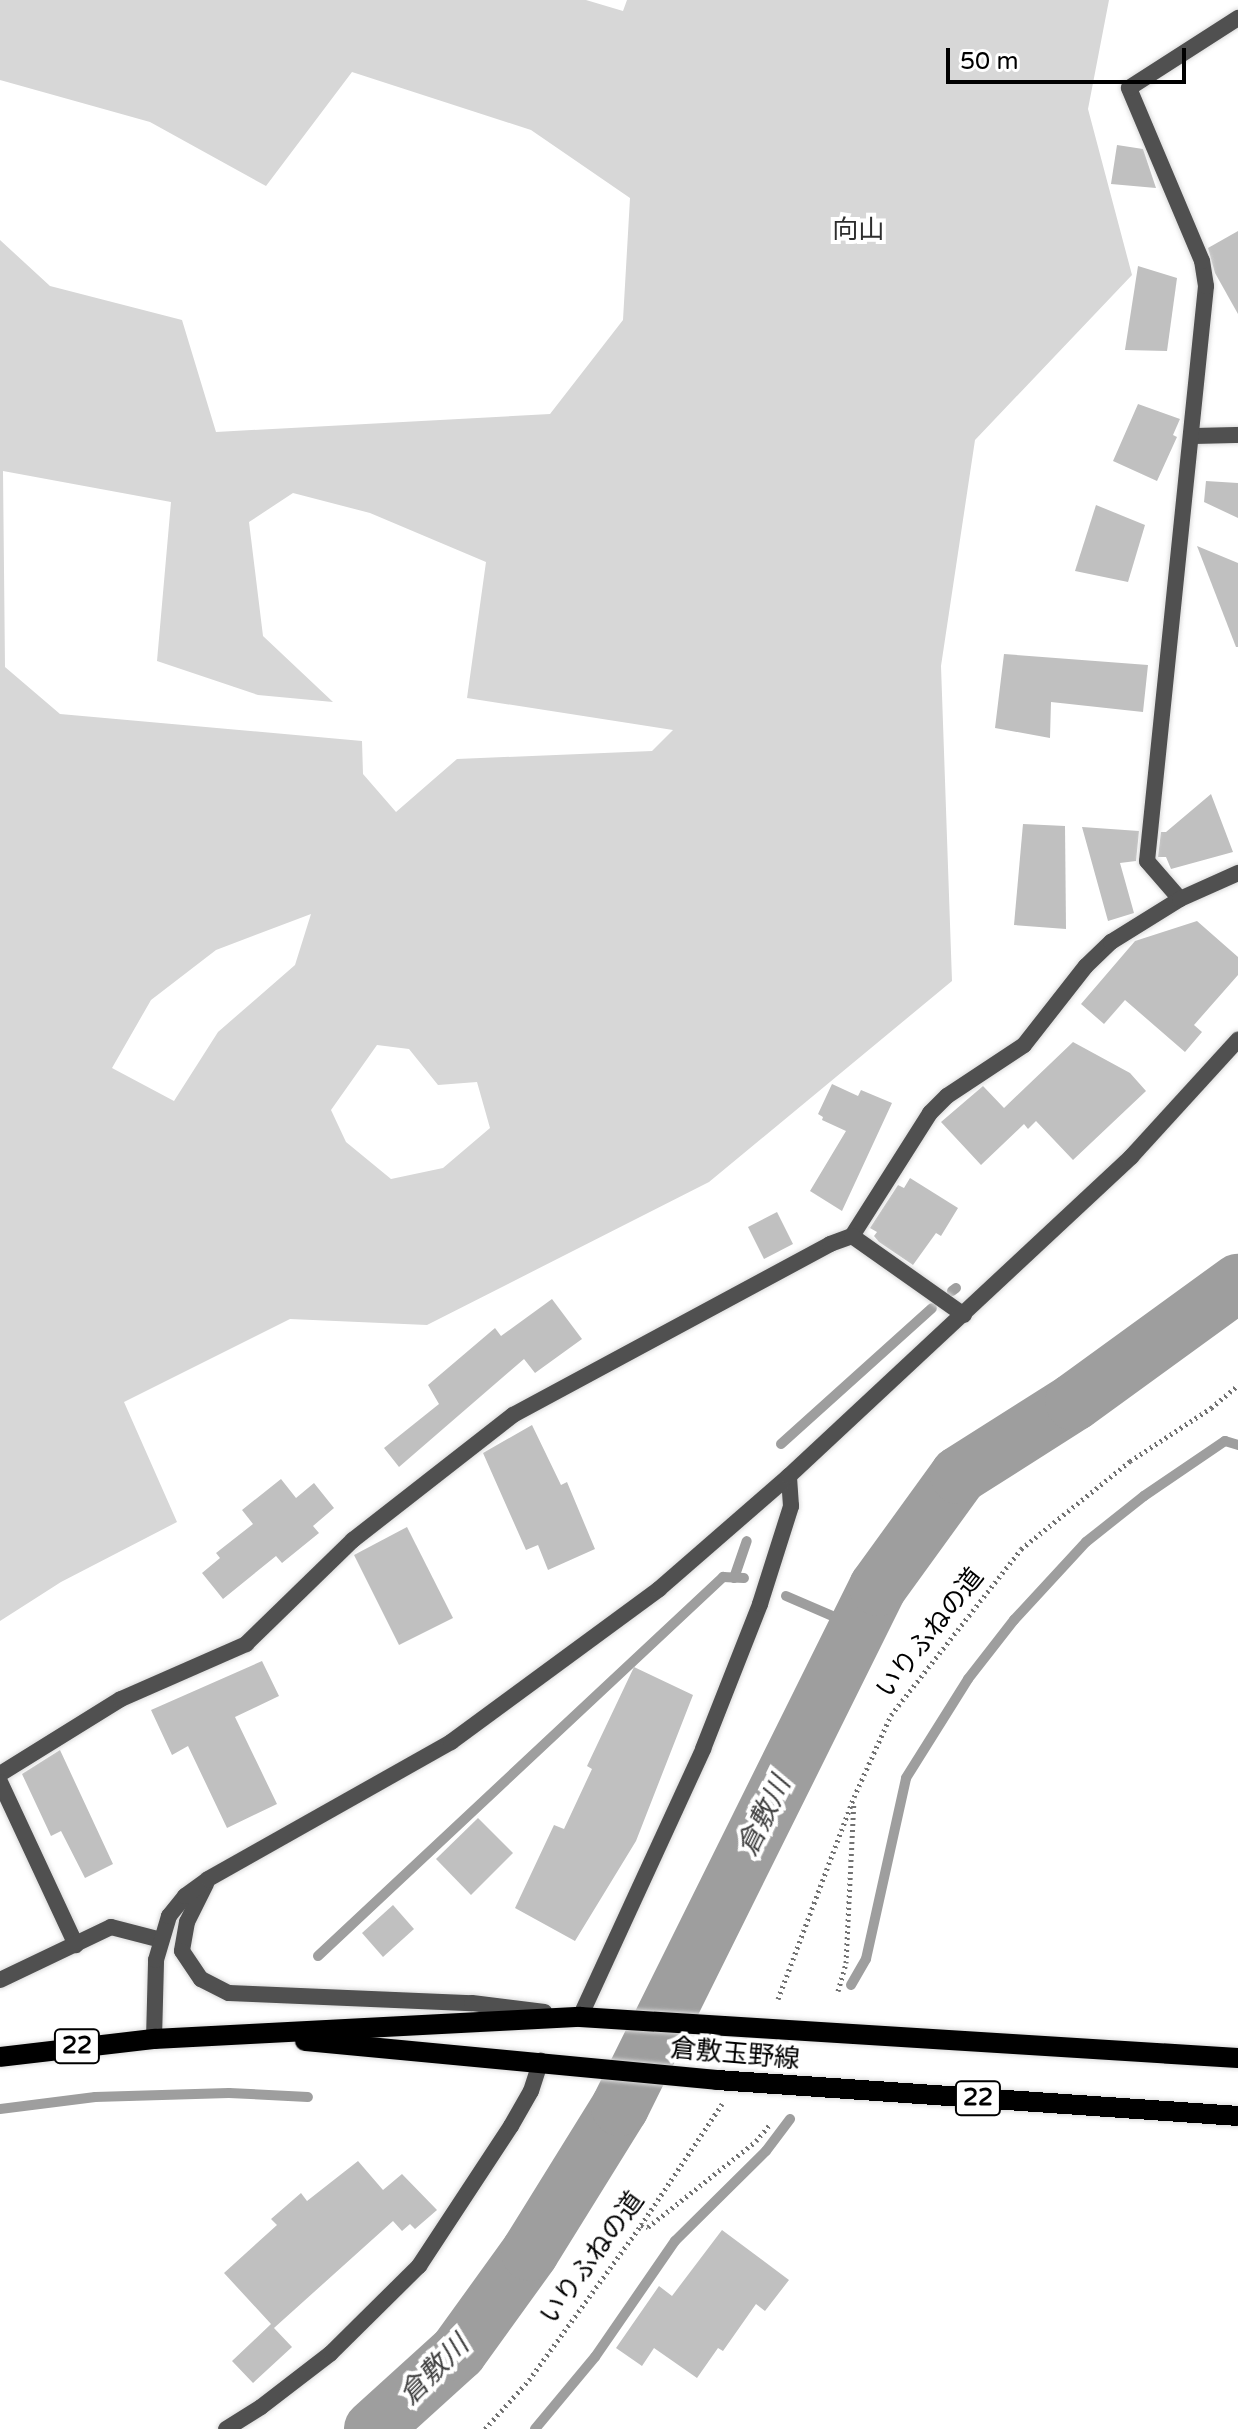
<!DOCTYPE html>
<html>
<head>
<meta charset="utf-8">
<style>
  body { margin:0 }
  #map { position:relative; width:1238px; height:2429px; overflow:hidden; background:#fff; font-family:"Varela Round","Noto Sans JP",sans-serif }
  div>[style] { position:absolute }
  .green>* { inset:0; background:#d7d7d7 }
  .stream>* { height:10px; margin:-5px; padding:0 5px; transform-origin:5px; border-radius:5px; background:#9e9e9e }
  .river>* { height:58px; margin:-29px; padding:0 29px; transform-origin:29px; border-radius:29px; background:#9e9e9e }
  .building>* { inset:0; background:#c0c0c0 }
  .path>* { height:5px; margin-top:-2.5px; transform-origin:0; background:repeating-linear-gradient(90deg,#727272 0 2px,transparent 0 6px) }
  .roads { filter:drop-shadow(0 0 2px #dbdbdb) drop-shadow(0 0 2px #dbdbdb) }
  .minor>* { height:16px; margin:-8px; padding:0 8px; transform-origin:8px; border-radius:8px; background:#505050 }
  .tertiary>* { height:16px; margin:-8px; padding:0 8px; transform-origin:8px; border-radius:8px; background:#505050 }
  .primary>* { height:20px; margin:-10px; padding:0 10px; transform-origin:10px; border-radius:10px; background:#000 }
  span { translate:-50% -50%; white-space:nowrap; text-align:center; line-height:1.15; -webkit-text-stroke:8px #fff; paint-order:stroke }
  .shield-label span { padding:2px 6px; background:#fff; border:2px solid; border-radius:6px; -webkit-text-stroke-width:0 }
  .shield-label { font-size:24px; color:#000; font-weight:700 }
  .park-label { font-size:26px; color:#2e2e2e }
  .street-label { font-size:26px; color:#000 }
  .water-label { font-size:28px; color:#3f3f3f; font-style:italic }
  .scale { position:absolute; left:946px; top:48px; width:240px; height:36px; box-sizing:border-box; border:4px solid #000; border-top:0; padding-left:10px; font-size:24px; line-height:28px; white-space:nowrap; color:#000; -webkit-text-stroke:6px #fff; paint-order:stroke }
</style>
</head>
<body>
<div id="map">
  <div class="green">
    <i style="clip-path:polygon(evenodd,0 0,586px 0,623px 11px,627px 0,1109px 0,1088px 109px,1132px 275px,975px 440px,941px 666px,952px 981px,709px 1182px,427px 1325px,290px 1319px,124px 1402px,177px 1522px,61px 1582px,0 1621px,0 240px,50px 286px,182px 320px,216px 432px,550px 414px,623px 320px,630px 198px,531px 130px,352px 72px,266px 186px,150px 122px,0 80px,0 0,3px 471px,171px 502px,157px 661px,258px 695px,333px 702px,263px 636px,249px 522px,293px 493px,370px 513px,486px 562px,467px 698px,673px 730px,652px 751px,457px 759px,396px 812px,363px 774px,362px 741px,60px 714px,5px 667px,3px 471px,0 0,311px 914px,295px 965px,218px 1032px,174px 1101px,112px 1068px,151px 1000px,216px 950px,311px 914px,0 0,377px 1045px,409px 1049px,438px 1085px,477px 1082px,490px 1128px,443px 1168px,391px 1179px,346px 1142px,331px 1110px,377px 1045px)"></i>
  </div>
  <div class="stream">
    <i style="left:952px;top:1291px;width:5px;rotate:-37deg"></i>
    <i style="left:781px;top:1444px;width:203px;rotate:-42deg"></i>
    <i style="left:734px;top:1578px;width:39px;rotate:-71deg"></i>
    <i style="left:786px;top:1596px;width:78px;rotate:23.3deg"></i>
    <i style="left:318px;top:1956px;width:555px;rotate:-43.1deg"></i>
    <i style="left:723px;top:1577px;width:21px;rotate:3deg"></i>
    <i style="left:851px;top:1985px;width:30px;rotate:-60deg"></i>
    <i style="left:866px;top:1959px;width:185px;rotate:-77.5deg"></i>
    <i style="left:906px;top:1778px;width:117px;rotate:-57.9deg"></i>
    <i style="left:968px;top:1679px;width:75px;rotate:-52.1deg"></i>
    <i style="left:1014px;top:1620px;width:106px;rotate:-47.3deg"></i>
    <i style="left:1086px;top:1542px;width:74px;rotate:-38.4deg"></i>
    <i style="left:1144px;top:1496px;width:98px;rotate:-34.2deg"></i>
    <i style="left:1225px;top:1441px;width:14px;rotate:17deg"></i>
    <i style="left:0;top:2109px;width:96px;rotate:-7.2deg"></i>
    <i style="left:95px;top:2097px;width:134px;rotate:-1.7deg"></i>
    <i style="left:229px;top:2093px;width:79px;rotate:2.9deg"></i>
    <i style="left:535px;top:2429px;width:94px;rotate:-50.2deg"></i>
    <i style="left:595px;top:2357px;width:141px;rotate:-55.4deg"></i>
    <i style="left:675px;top:2241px;width:128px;rotate:-44.7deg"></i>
    <i style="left:766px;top:2151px;width:40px;rotate:-53deg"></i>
  </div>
  <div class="river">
    <i style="left:373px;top:2429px;width:115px;rotate:-42.2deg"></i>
    <i style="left:458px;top:2352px;width:123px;rotate:-54.2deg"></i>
    <i style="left:530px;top:2252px;width:171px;rotate:-58.2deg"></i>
    <i style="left:620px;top:2107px;width:580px;rotate:-63.61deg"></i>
    <i style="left:878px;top:1587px;width:138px;rotate:-54.1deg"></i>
    <i style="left:959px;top:1475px;width:136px;rotate:-32.4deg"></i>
    <i style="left:1074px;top:1402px;width:203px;rotate:-36deg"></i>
  </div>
  <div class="building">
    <i style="clip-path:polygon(1117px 145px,1143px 149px,1156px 188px,1111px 184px)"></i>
    <i style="clip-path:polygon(1238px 231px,1238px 314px,1215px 273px,1208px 248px)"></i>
    <i style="clip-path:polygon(1138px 266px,1177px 278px,1167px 351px,1125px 350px)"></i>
    <i style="clip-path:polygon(1138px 404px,1180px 419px,1173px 435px,1177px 437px,1157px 481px,1113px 461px)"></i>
    <i style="clip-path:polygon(1206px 481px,1238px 483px,1238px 518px,1204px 502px)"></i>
    <i style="clip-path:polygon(1096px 505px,1145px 525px,1128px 582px,1075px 571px)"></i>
    <i style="clip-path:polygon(1197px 546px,1238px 563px,1238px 647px,1236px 647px)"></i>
    <i style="clip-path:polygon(1004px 654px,1148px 665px,1143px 712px,1051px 702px,1050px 738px,995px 728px)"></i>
    <i style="clip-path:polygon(1211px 794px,1233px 852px,1171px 869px,1166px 857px,1158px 857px,1161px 832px,1166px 832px)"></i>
    <i style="clip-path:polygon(1023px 824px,1065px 826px,1066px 929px,1014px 925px)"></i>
    <i style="clip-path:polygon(1082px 827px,1139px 831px,1136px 861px,1120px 863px,1134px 913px,1108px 921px)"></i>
    <i style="clip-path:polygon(1197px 921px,1238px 957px,1238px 975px,1194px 1025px,1202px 1032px,1185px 1052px,1125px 1000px,1104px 1024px,1081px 1004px,1135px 941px)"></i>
    <i style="clip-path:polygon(1073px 1042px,1130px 1073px,1146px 1091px,1073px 1160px,1036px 1121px,1028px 1129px,1024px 1124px,981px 1165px,941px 1122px,983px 1086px,1004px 1108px)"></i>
    <i style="clip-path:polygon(832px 1084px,858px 1096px,861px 1090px,892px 1103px,842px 1211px,810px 1191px,846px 1131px,822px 1120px,823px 1117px,818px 1114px)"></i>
    <i style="clip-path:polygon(910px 1178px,958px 1208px,941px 1236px,936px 1233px,913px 1265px,879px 1242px,874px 1236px,877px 1232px,870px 1228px,898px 1185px,904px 1188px)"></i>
    <i style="clip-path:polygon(777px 1212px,793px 1244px,764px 1259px,748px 1227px)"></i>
    <i style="clip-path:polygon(552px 1299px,582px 1339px,535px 1373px,524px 1359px,399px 1467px,384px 1448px,439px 1404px,428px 1385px,495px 1328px,501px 1336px)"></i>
    <i style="clip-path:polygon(532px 1425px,561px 1485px,567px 1482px,595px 1549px,548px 1570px,538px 1545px,526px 1550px,483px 1453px)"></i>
    <i style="clip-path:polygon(281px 1479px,296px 1498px,314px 1483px,334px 1508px,313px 1526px,319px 1533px,282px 1563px,276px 1556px,223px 1599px,202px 1573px,220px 1558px,216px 1553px,253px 1524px,242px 1510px)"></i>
    <i style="clip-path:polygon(407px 1527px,453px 1618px,399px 1645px,354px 1555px)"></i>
    <i style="clip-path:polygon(262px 1661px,279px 1696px,235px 1717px,277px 1804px,227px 1828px,188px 1746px,172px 1755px,151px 1710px)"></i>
    <i style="clip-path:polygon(634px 1667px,693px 1695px,636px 1841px,575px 1941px,515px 1908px,554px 1825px,564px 1829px,592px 1769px,587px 1766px)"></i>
    <i style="clip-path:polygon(60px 1750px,113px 1864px,85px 1878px,61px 1831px,51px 1836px,22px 1774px)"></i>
    <i style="clip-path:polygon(478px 1818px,513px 1853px,471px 1895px,436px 1859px)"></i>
    <i style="clip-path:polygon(393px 1905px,414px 1929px,383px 1957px,362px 1933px)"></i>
    <i style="clip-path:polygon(358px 2161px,383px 2190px,402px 2174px,437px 2210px,415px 2229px,410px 2224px,402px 2231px,393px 2221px,274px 2328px,292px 2347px,253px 2383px,232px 2361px,271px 2324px,224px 2273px,277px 2225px,271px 2219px,301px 2193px,307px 2201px)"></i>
    <i style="clip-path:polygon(722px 2230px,789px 2280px,765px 2311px,756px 2304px,723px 2351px,718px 2348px,697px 2378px,654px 2348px,642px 2366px,616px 2348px,659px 2286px,672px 2296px)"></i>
  </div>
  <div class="path">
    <i style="left:838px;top:1991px;width:29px;rotate:-74deg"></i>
    <i style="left:846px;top:1963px;width:161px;rotate:-87.2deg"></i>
    <i style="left:778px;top:1999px;width:216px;rotate:-69.4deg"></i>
    <i style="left:854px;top:1797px;width:90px;rotate:-65.7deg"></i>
    <i style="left:891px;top:1715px;width:211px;rotate:-51.9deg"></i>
    <i style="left:1021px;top:1549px;width:140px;rotate:-38.9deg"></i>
    <i style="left:1130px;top:1461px;width:97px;rotate:-33.2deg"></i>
    <i style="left:1211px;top:1408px;width:35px;rotate:-40deg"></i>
    <i style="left:641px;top:2225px;width:7px;rotate:16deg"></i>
    <i style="left:648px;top:2227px;width:138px;rotate:-38.5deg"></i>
    <i style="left:756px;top:2141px;width:23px;rotate:-50deg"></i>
    <i style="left:485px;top:2429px;width:66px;rotate:-48.1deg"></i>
    <i style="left:529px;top:2380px;width:191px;rotate:-54.1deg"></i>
    <i style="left:641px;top:2225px;width:146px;rotate:-56.2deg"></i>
  </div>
  <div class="roads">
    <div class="minor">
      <i style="left:1192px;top:436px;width:46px;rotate:-1.2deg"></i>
      <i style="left:1180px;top:899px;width:50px;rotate:-131deg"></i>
      <i style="left:1147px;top:861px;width:578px;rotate:-84.14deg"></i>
      <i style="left:1206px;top:286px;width:25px;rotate:-99deg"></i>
      <i style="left:1202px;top:261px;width:188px;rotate:-112.9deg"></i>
      <i style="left:1129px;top:88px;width:130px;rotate:-32.7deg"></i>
      <i style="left:852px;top:1236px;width:146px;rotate:-57.6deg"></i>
      <i style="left:930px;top:1113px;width:24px;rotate:-45deg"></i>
      <i style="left:947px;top:1096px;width:92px;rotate:-33.5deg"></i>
      <i style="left:1024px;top:1045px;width:100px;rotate:-51.9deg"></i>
      <i style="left:1086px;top:966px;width:35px;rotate:-44deg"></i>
      <i style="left:1111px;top:942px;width:81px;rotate:-31.9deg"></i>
      <i style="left:1180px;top:899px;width:64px;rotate:-24.1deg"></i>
      <i style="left:0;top:1774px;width:142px;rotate:-31.8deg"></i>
      <i style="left:121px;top:1699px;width:137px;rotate:-23.7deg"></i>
      <i style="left:246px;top:1644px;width:149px;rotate:-44.2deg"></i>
      <i style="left:353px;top:1540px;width:203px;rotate:-38deg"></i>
      <i style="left:513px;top:1415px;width:360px;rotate:-28.3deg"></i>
      <i style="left:830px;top:1244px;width:23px;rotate:-20deg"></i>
      <i style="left:852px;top:1236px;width:137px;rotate:35.2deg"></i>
      <i style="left:0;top:1782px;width:180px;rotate:65deg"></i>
      <i style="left:0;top:1980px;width:123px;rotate:-25.5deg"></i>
      <i style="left:111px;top:1927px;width:52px;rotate:14.6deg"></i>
      <i style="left:580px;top:2017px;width:295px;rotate:-65.3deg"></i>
      <i style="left:703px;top:1749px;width:156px;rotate:-68.5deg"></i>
      <i style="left:760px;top:1604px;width:103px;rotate:-72.4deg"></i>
      <i style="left:791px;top:1506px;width:30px;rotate:-94deg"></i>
      <i style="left:226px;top:2429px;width:41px;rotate:-32.2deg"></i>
      <i style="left:261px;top:2407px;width:88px;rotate:-37.6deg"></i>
      <i style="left:331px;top:2353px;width:124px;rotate:-44.7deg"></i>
      <i style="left:419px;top:2266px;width:168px;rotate:-56.7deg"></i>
      <i style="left:511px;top:2126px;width:40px;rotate:-60.3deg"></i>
      <i style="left:531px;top:2091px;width:32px;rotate:-72deg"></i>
    </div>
    <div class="tertiary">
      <i style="left:206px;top:1884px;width:42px;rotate:116.6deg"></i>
      <i style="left:187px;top:1922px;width:29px;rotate:100deg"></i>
      <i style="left:182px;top:1951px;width:34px;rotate:56deg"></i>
      <i style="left:201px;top:1979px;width:31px;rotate:27deg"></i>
      <i style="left:229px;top:1993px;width:243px;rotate:2.4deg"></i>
      <i style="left:472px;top:2003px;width:73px;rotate:7.1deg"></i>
      <i style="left:154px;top:2039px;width:79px;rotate:-88.5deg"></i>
      <i style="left:156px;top:1960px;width:46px;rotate:-73.5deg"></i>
      <i style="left:169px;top:1916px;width:26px;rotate:-51deg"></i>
      <i style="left:185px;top:1896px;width:29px;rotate:-36deg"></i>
      <i style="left:208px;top:1879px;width:279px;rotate:-29.4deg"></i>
      <i style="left:451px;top:1742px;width:258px;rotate:-36.3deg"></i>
      <i style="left:659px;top:1589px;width:172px;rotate:-41deg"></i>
      <i style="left:789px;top:1476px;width:468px;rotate:-43deg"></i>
      <i style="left:1131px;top:1157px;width:159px;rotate:-47.6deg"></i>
    </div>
    <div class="primary">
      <i style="left:305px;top:2041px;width:414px;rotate:5.4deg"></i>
      <i style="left:717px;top:2080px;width:522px;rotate:3.95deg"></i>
      <i style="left:0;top:2057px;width:155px;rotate:-6.7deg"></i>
      <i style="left:154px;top:2039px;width:427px;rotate:-3deg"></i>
      <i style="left:580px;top:2017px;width:659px;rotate:3.57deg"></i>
    </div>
  </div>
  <div class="shield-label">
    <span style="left:77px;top:2046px">22</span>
    <span style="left:978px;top:2098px">22</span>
  </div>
  <div class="park-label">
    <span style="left:858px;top:230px">向山</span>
  </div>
  <div class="street-label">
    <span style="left:930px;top:1633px;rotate:-52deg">いりふねの道</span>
    <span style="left:735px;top:2054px;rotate:5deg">倉敷玉野線</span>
    <span style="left:592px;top:2258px;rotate:-54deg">いりふねの道</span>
  </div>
  <div class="water-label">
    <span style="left:764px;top:1816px;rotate:-64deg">倉敷川</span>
    <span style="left:434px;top:2370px;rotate:-45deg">倉敷川</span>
  </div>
  <div class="scale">50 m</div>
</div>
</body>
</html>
